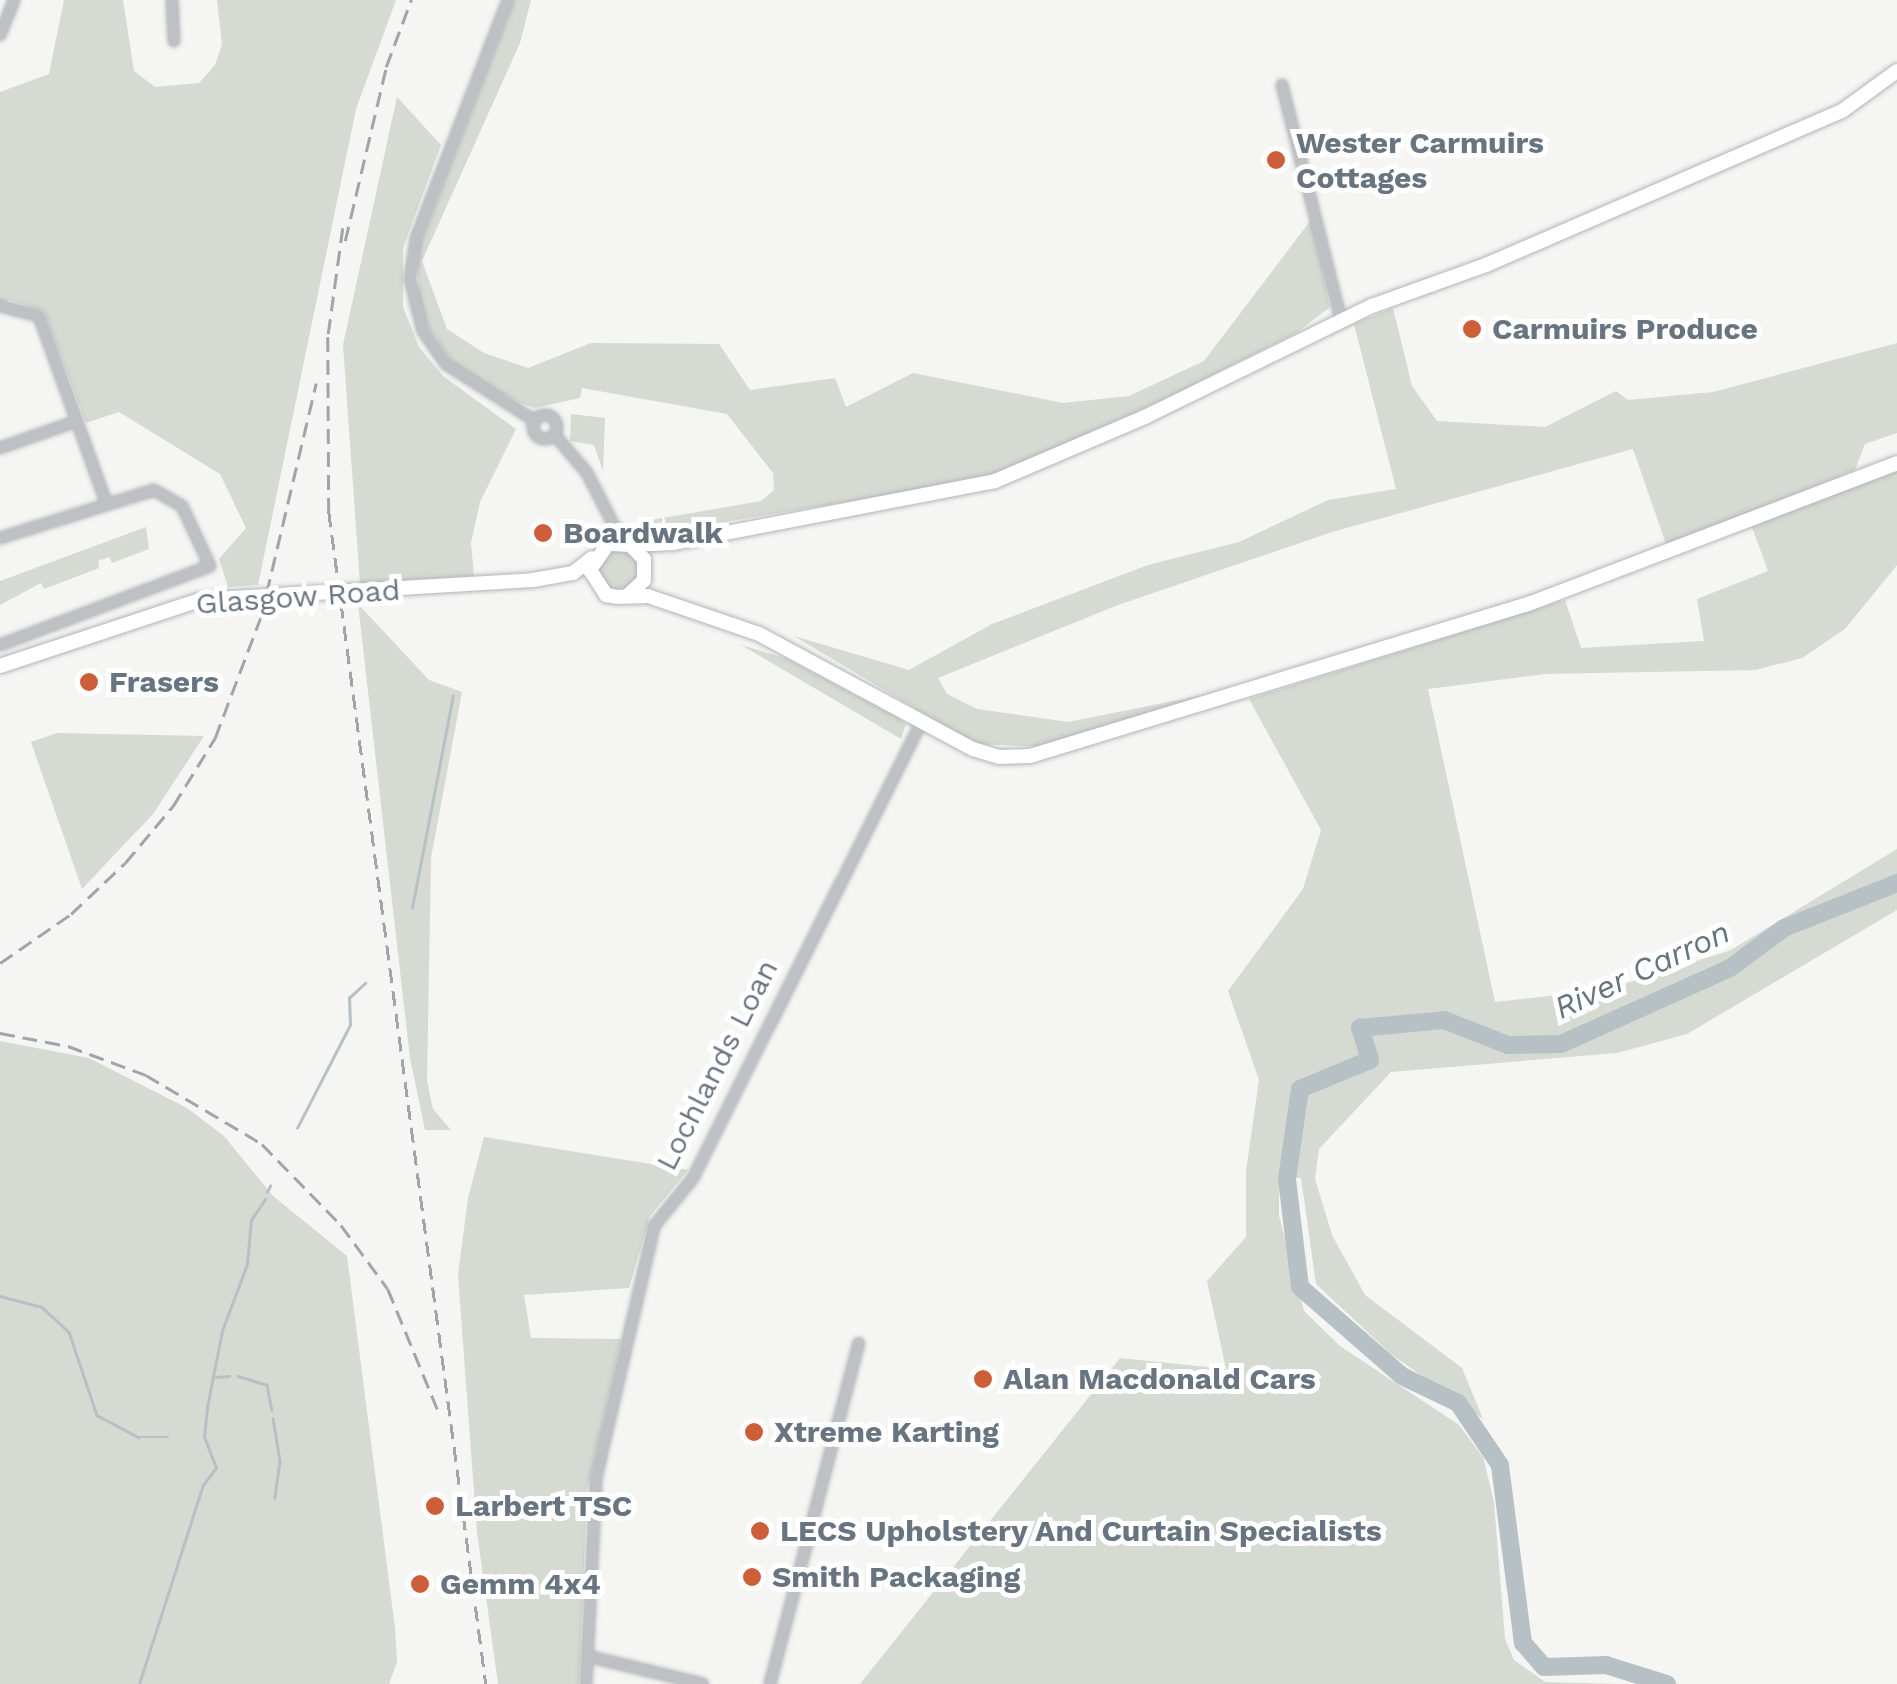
<!DOCTYPE html>
<html>
<head>
<meta charset="utf-8">
<style>
  body { margin:0 }
  #map { position:relative; width:1897px; height:1684px; overflow:hidden; background:#f5f5f3; font-family:"Work Sans",sans-serif }
  div>[style] { position:absolute }
  .green>* { inset:0; background:#d5dad2 }
  .round { border-radius:50% }
  .stream>* { height:2.5px; margin:-1.25px; padding:0 1.25px; transform-origin:1.25px; border-radius:1.25px; background:#b7c1c5 }
  .river>* { height:18px; margin:-9px; padding:0 9px; transform-origin:9px; border-radius:9px; background:#b7c1c5 }
  .roads { filter:drop-shadow(0 0 2px #b1b5b8) drop-shadow(0 0 2px #b1b5b8) }
  .minor>* { height:10px; margin:-5px; padding:0 5px; transform-origin:5px; border-radius:5px; background:#bdc1c4 }
  .minor>.ring { margin:-5px; padding:0; box-sizing:content-box; background:none; border:10px solid #bdc1c4; border-radius:50% }
  .major>* { height:14px; margin:-7px; padding:0 7px; transform-origin:7px; border-radius:7px; background:#fff }
  .rail>* { height:2.5px; margin-top:-1.25px; transform-origin:0; background:repeating-linear-gradient(90deg,#9fa5a9 0 15px,transparent 0 23px) }
  .dots>* { width:28px; height:28px; translate:-50% -50%; box-sizing:border-box; border:5px solid #fff; border-radius:50% }
  span { translate:-50% -50%; white-space:nowrap; text-align:center; line-height:1.15; -webkit-text-stroke:10px #fff; paint-order:stroke }
  .poi-label { font-size:30px; color:#687580; font-weight:700 }
  .left { translate:0 -50%; text-align:left }
  .street-label { font-size:30px; color:#687580 }
  .water-label { font-size:32px; color:#64767c; font-style:italic }
</style>
</head>
<body>
<div id="map">
  <div class="green">
    <i style="clip-path:polygon(64px 0,123px 0,134px 71px,155px 87px,199px 83px,215px 65px,222px 44px,217px 0,396px 0,356px 109px,258px 585px,228px 587px,219px 559px,246px 528px,220px 474px,119px 412px,86px 423px,44px 311px,9px 300px,0 303px,0 92px,49px 74px)"></i>
    <i style="clip-path:polygon(514px 0,531px 0,520px 43px,422px 261px,447px 329px,484px 353px,528px 368px,591px 343px,719px 344px,750px 390px,835px 378px,846px 407px,913px 373px,1063px 403px,1129px 396px,1204px 361px,1311px 220px,1330px 307px,1296px 333px,1165px 399px,986px 479px,651px 534px,640px 522px,761px 501px,774px 490px,773px 473px,727px 414px,582px 388px,580px 398px,535px 408px,523px 404px,458px 370px,420px 315px,417px 253px)"></i>
    <i style="clip-path:polygon(397px 97px,441px 145px,403px 248px,403px 307px,419px 347px,443px 376px,516px 429px,480px 502px,471px 543px,474px 576px,360px 583px,343px 345px)"></i>
    <i style="clip-path:polygon(1393px 308px,1412px 386px,1437px 421px,1545px 427px,1616px 391px,1628px 400px,1713px 392px,1897px 343px,1897px 433px,1865px 444px,1855px 470px,1667px 547px,1633px 449px,1332px 532px,1118px 605px,938px 678px,947px 694px,977px 709px,1068px 722px,1214px 693px,1046px 747px,975px 744px,794px 636px,909px 670px,992px 624px,1148px 565px,1239px 542px,1328px 500px,1396px 489px,1354px 324px)"></i>
    <i style="clip-path:polygon(571px 414px,605px 418px,603px 471px,594px 445px,570px 441px)"></i>
    <i style="clip-path:polygon(1897px 469px,1897px 565px,1845px 629px,1802px 658px,1755px 670px,1545px 674px,1428px 689px,1495px 1002px,1605px 990px,1731px 950px,1897px 849px,1897px 910px,1687px 1034px,1617px 1053px,1391px 1072px,1319px 1149px,1315px 1179px,1332px 1235px,1365px 1295px,1462px 1368px,1483px 1419px,1391px 1354px,1316px 1284px,1301px 1178px,1279px 1176px,1279px 1216px,1304px 1311px,1340px 1346px,1459px 1425px,1483px 1457px,1494px 1502px,1505px 1639px,1514px 1660px,1545px 1682px,1620px 1684px,860px 1684px,1120px 1358px,1226px 1369px,1207px 1281px,1246px 1237px,1246px 1171px,1259px 1080px,1228px 991px,1303px 889px,1321px 830px,1249px 699px,1565px 600px,1581px 648px,1704px 641px,1697px 599px,1768px 571px,1752px 527px)"></i>
    <i style="clip-path:polygon(146px 527px,149px 549px,112px 563px,109px 557px,98px 561px,99px 568px,44px 589px,41px 583px,0 605px,0 581px)"></i>
    <i class="round" style="left:599px;top:549px;width:40px;height:40px"></i>
    <i style="clip-path:polygon(358px 604px,429px 680px,462px 692px,431px 858px,427px 1081px,433px 1109px,451px 1130px,425px 1130px,410px 1058px)"></i>
    <i style="clip-path:polygon(741px 645px,785px 658px,895px 716px,906px 724px,901px 739px)"></i>
    <i style="clip-path:polygon(57px 733px,204px 736px,153px 814px,82px 889px,31px 742px)"></i>
    <i style="clip-path:polygon(0 1041px,89px 1058px,187px 1108px,224px 1136px,273px 1196px,347px 1256px,395px 1628px,397px 1662px,389px 1684px,0 1684px)"></i>
    <i style="clip-path:polygon(484px 1137px,688px 1170px,650px 1216px,629px 1288px,524px 1295px,531px 1338px,621px 1339px,587px 1490px,579px 1684px,498px 1684px,477px 1532px,458px 1275px,468px 1198px)"></i>
  </div>
  <div class="stream">
    <i style="left:412px;top:908px;width:216px;rotate:-79.1deg"></i>
    <i style="left:297px;top:1128px;width:116px;rotate:-62.8deg"></i>
    <i style="left:350px;top:1025px;width:27px;rotate:-92deg"></i>
    <i style="left:349px;top:998px;width:22px;rotate:-43deg"></i>
    <i style="left:267px;top:1192px;width:7px;rotate:-63deg"></i>
    <i style="left:0;top:1296px;width:43px;rotate:14.7deg"></i>
    <i style="left:42px;top:1307px;width:37px;rotate:43deg"></i>
    <i style="left:69px;top:1332px;width:88px;rotate:71.4deg"></i>
    <i style="left:97px;top:1415px;width:47px;rotate:28.2deg"></i>
    <i style="left:138px;top:1437px;width:30px"></i>
    <i style="left:238px;top:1376px;width:30px;rotate:17deg"></i>
    <i style="left:267px;top:1385px;width:25px;rotate:79deg"></i>
    <i style="left:216px;top:1377px;width:13px;rotate:-4deg"></i>
    <i style="left:273px;top:1418px;width:44px;rotate:80.8deg"></i>
    <i style="left:280px;top:1461px;width:37px;rotate:98deg"></i>
    <i style="left:139px;top:1684px;width:209px;rotate:-72.2deg"></i>
    <i style="left:203px;top:1485px;width:21px;rotate:-53deg"></i>
    <i style="left:216px;top:1468px;width:33px;rotate:-111deg"></i>
    <i style="left:204px;top:1437px;width:30px;rotate:-84deg"></i>
    <i style="left:207px;top:1407px;width:77px;rotate:-78.8deg"></i>
    <i style="left:222px;top:1331px;width:72px;rotate:-69.5deg"></i>
    <i style="left:247px;top:1264px;width:44px;rotate:-84.8deg"></i>
    <i style="left:251px;top:1220px;width:25px;rotate:-56deg"></i>
  </div>
  <div class="river">
    <i style="left:1667px;top:1684px;width:64px;rotate:-162.7deg"></i>
    <i style="left:1606px;top:1665px;width:62px;rotate:178.2deg"></i>
    <i style="left:1544px;top:1667px;width:32px;rotate:-131deg"></i>
    <i style="left:1523px;top:1643px;width:179px;rotate:-97.4deg"></i>
    <i style="left:1500px;top:1465px;width:75px;rotate:-124.1deg"></i>
    <i style="left:1458px;top:1403px;width:62px;rotate:-154.3deg"></i>
    <i style="left:1402px;top:1376px;width:135px;rotate:-138.9deg"></i>
    <i style="left:1300px;top:1287px;width:109px;rotate:-96.9deg"></i>
    <i style="left:1287px;top:1179px;width:91px;rotate:-81.8deg"></i>
    <i style="left:1300px;top:1089px;width:76px;rotate:-22.5deg"></i>
    <i style="left:1370px;top:1060px;width:34px;rotate:-107deg"></i>
    <i style="left:1360px;top:1028px;width:84px;rotate:-5.4deg"></i>
    <i style="left:1444px;top:1020px;width:69px;rotate:21.3deg"></i>
    <i style="left:1508px;top:1045px;width:53px;rotate:-1.1deg"></i>
    <i style="left:1561px;top:1044px;width:185px;rotate:-24.2deg"></i>
    <i style="left:1730px;top:968px;width:67px;rotate:-36.5deg"></i>
    <i style="left:1784px;top:928px;width:122px;rotate:-21.7deg"></i>
  </div>
  <div class="roads">
    <div class="minor">
      <i style="left:172px;top:0;width:41px;rotate:87.2deg"></i>
      <i style="left:508px;top:0;width:256px;rotate:111.1deg"></i>
      <i style="left:416px;top:239px;width:40px;rotate:98.5deg"></i>
      <i style="left:410px;top:279px;width:54px;rotate:76deg"></i>
      <i style="left:423px;top:331px;width:40px;rotate:55.1deg"></i>
      <i style="left:446px;top:364px;width:106px;rotate:32.6deg"></i>
      <i style="left:0;top:35px;width:38px;rotate:-68deg"></i>
      <i style="left:1282px;top:85px;width:242px;rotate:75.9deg"></i>
      <i style="left:0;top:306px;width:40px;rotate:14.4deg"></i>
      <i style="left:39px;top:316px;width:198px;rotate:70.2deg"></i>
      <i class="ring" style="left:533px;top:415px;width:14px;height:14px"></i>
      <i style="left:555px;top:435px;width:50px;rotate:49.9deg"></i>
      <i style="left:587px;top:473px;width:79px;rotate:62.8deg"></i>
      <i style="left:0;top:448px;width:82px;rotate:-19.3deg"></i>
      <i style="left:0;top:538px;width:161px;rotate:-17.3deg"></i>
      <i style="left:154px;top:490px;width:32px;rotate:30deg"></i>
      <i style="left:182px;top:506px;width:66px;rotate:65deg"></i>
      <i style="left:210px;top:566px;width:224px;rotate:159.4deg"></i>
      <i style="left:587px;top:1656px;width:119px;rotate:13.6deg"></i>
      <i style="left:586px;top:1684px;width:206px;rotate:-87.2deg"></i>
      <i style="left:596px;top:1478px;width:259px;rotate:-77deg"></i>
      <i style="left:654px;top:1226px;width:62px;rotate:-50.9deg"></i>
      <i style="left:693px;top:1178px;width:509px;rotate:-63.38deg"></i>
      <i style="left:770px;top:1684px;width:352px;rotate:-75.4deg"></i>
    </div>
    <div class="major">
      <i style="left:631px;top:545px;width:43px;rotate:-2.7deg"></i>
      <i style="left:674px;top:543px;width:327px;rotate:-10.9deg"></i>
      <i style="left:995px;top:481px;width:163px;rotate:-23.1deg"></i>
      <i style="left:1145px;top:417px;width:253px;rotate:-26.1deg"></i>
      <i style="left:1372px;top:306px;width:121px;rotate:-19.8deg"></i>
      <i style="left:1486px;top:265px;width:388px;rotate:-23.4deg"></i>
      <i style="left:1842px;top:111px;width:68px;rotate:-36deg"></i>
      <i style="left:627px;top:596px;width:23px;rotate:-43deg"></i>
      <i style="left:644px;top:580px;width:21px;rotate:-90deg"></i>
      <i style="left:644px;top:559px;width:20px;rotate:-135deg"></i>
      <i style="left:630px;top:545px;width:22px;rotate:-177deg"></i>
      <i style="left:608px;top:544px;width:32px;rotate:125deg"></i>
      <i style="left:590px;top:570px;width:30px;rotate:57deg"></i>
      <i style="left:606px;top:595px;width:11px;rotate:10deg"></i>
      <i style="left:617px;top:597px;width:31px;rotate:-2deg"></i>
      <i style="left:648px;top:596px;width:117px;rotate:18.9deg"></i>
      <i style="left:759px;top:634px;width:243px;rotate:28.3deg"></i>
      <i style="left:973px;top:749px;width:27px;rotate:17deg"></i>
      <i style="left:999px;top:757px;width:31px;rotate:-2deg"></i>
      <i style="left:1030px;top:756px;width:524px;rotate:-16.98deg"></i>
      <i style="left:1531px;top:603px;width:392px;rotate:-20.9deg"></i>
      <i style="left:0;top:666px;width:210px;rotate:-18.3deg"></i>
      <i style="left:199px;top:600px;width:335px;rotate:-3.4deg"></i>
      <i style="left:533px;top:580px;width:41px;rotate:-9.9deg"></i>
      <i style="left:573px;top:573px;width:24px;rotate:-38deg"></i>
    </div>
  </div>
  <div class="rail">
    <i style="left:343px;top:228px;width:110px;rotate:97.8deg"></i>
    <i style="left:328px;top:337px;width:175px;rotate:89.7deg"></i>
    <i style="left:329px;top:512px;width:1182px;rotate:82.37deg"></i>
    <i style="left:345px;top:241px;width:179px;rotate:-76.7deg"></i>
    <i style="left:386px;top:67px;width:72px;rotate:-69.5deg"></i>
    <i style="left:0;top:963px;width:86px;rotate:-34.6deg"></i>
    <i style="left:71px;top:914px;width:74px;rotate:-43.4deg"></i>
    <i style="left:125px;top:863px;width:75px;rotate:-49.9deg"></i>
    <i style="left:173px;top:806px;width:80px;rotate:-58.3deg"></i>
    <i style="left:215px;top:738px;width:130px;rotate:-69.3deg"></i>
    <i style="left:261px;top:616px;width:239px;rotate:-76.7deg"></i>
    <i style="left:0;top:1033px;width:69px;rotate:10.8deg"></i>
    <i style="left:68px;top:1046px;width:83px;rotate:20.4deg"></i>
    <i style="left:146px;top:1075px;width:135px;rotate:30.7deg"></i>
    <i style="left:262px;top:1144px;width:113px;rotate:45.7deg"></i>
    <i style="left:341px;top:1225px;width:79px;rotate:53.7deg"></i>
    <i style="left:388px;top:1289px;width:134px;rotate:67.6deg"></i>
  </div>
  <div class="dots">
    <i style="left:1276px;top:160px;background:#ce5e3a"></i>
    <i style="left:1472px;top:329px;background:#ce5e3a"></i>
    <i style="left:543px;top:533px;background:#ce5e3a"></i>
    <i style="left:89px;top:682px;background:#ce5e3a"></i>
    <i style="left:983px;top:1379px;background:#ce5e3a"></i>
    <i style="left:754px;top:1432px;background:#ce5e3a"></i>
    <i style="left:435px;top:1506px;background:#ce5e3a"></i>
    <i style="left:760px;top:1531px;background:#ce5e3a"></i>
    <i style="left:752px;top:1577px;background:#ce5e3a"></i>
    <i style="left:420px;top:1584px;background:#ce5e3a"></i>
  </div>
  <div class="poi-label">
    <span class="left" style="left:1296px;top:160px">Wester Carmuirs<br>Cottages</span>
    <span class="left" style="left:1492px;top:329px">Carmuirs Produce</span>
    <span class="left" style="left:563px;top:533px">Boardwalk</span>
    <span class="left" style="left:109px;top:682px">Frasers</span>
    <span class="left" style="left:1003px;top:1379px">Alan Macdonald Cars</span>
    <span class="left" style="left:774px;top:1432px">Xtreme Karting</span>
    <span class="left" style="left:455px;top:1506px">Larbert TSC</span>
    <span class="left" style="left:780px;top:1531px">LECS Upholstery And Curtain Specialists</span>
    <span class="left" style="left:772px;top:1577px">Smith Packaging</span>
    <span class="left" style="left:440px;top:1584px">Gemm 4x4</span>
  </div>
  <div class="street-label">
    <span style="left:298px;top:597px;rotate:-4deg">Glasgow Road</span>
    <span style="left:717px;top:1065px;rotate:-63deg">Lochlands Loan</span>
  </div>
  <div class="water-label">
    <span style="left:1642px;top:970px;rotate:-25deg">River Carron</span>
  </div>
</div>
</body>
</html>
